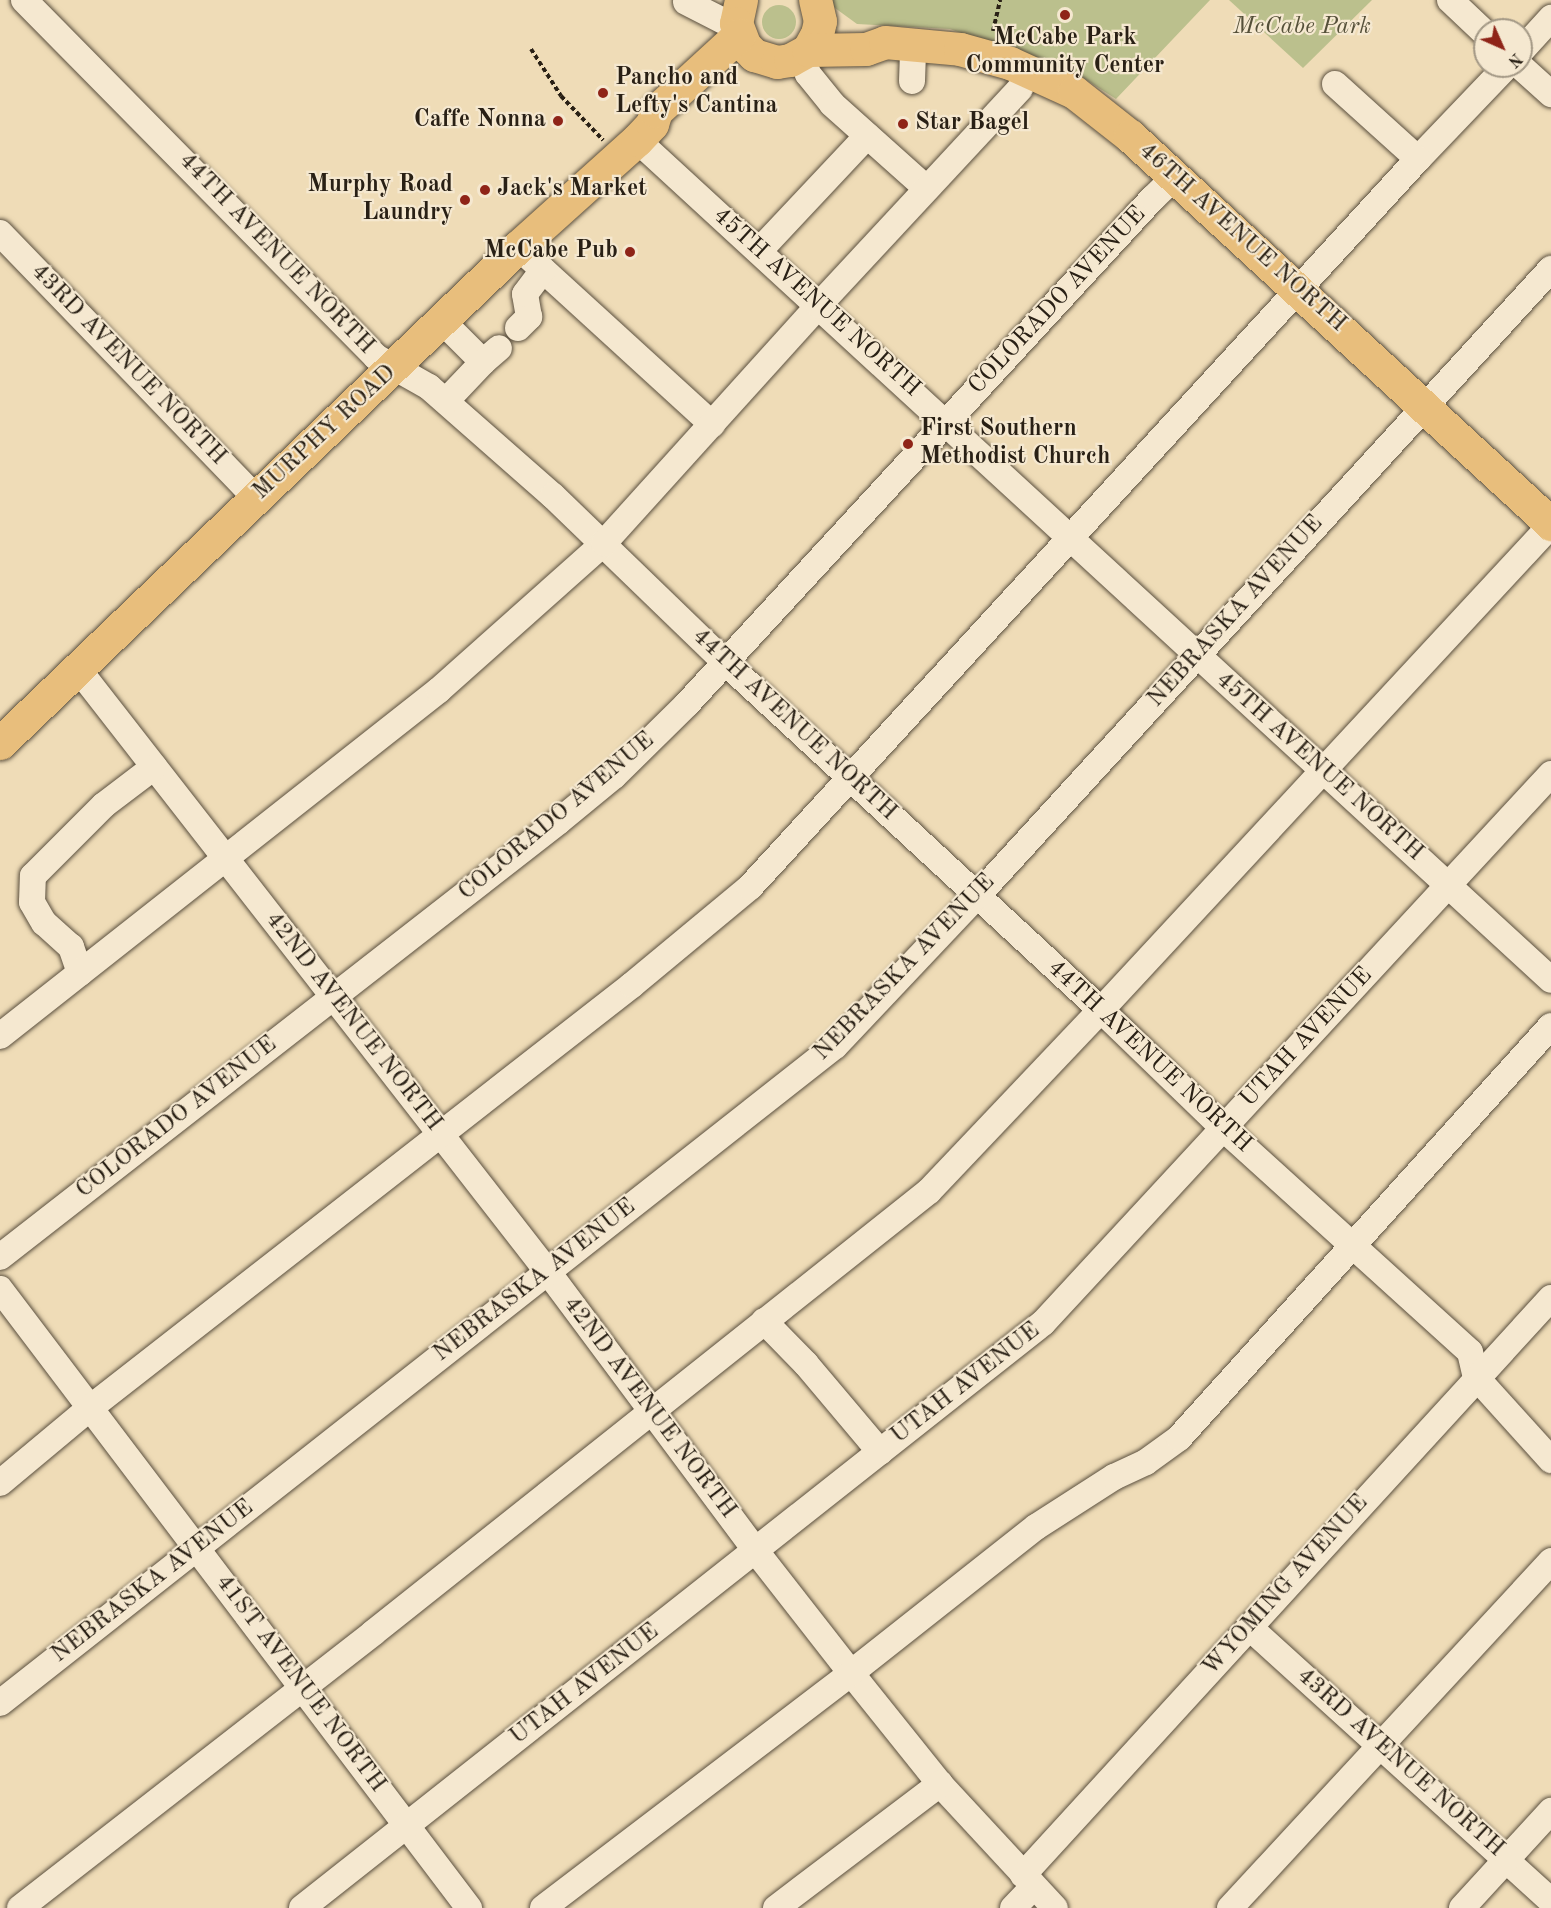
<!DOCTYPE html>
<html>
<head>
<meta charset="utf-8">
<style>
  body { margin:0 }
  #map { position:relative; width:1551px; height:1908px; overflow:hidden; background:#efdcb7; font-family:"Old Standard TT",serif }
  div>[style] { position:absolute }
  .green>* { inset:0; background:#bbc08d }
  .round { border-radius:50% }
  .path>* { height:4px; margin-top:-2px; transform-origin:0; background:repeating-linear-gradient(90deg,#292015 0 4.5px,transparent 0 7.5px) }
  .roads { filter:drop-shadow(0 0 2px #5a4f3e) drop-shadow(0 0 2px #5a4f3e) }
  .minor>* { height:26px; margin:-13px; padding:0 13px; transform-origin:13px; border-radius:13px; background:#f5e8d0 }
  .major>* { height:33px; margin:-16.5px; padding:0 16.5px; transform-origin:16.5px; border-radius:16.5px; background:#e8be7c }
  .dots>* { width:16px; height:16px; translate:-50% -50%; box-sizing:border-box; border:3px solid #f5e8d0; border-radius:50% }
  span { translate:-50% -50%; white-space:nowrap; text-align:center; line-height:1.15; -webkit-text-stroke:4.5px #f5e8d0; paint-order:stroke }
  .park-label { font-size:24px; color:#555039; font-style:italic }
  .poi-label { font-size:24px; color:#292015; font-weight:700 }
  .left { translate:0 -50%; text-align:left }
  .right { translate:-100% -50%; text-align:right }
  .street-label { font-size:24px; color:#292015 }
  .north { position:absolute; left:1473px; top:18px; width:60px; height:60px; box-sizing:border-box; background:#f5e8d0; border:2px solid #a39885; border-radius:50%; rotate:135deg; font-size:16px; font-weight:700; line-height:24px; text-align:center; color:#292015 }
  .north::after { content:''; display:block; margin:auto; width:21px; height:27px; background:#8f2418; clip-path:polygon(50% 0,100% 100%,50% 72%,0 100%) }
</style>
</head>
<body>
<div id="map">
  <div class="green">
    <i style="clip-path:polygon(824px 0,1210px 0,1116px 99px,1060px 63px,1056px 68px,950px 29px,857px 24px)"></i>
    <i style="clip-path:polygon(1229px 0,1372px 0,1303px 68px)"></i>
    <i class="round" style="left:762px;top:5px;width:34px;height:34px"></i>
  </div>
  <div class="path">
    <i style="left:993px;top:31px;width:32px;rotate:-77deg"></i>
    <i style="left:531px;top:49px;width:56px;rotate:57.4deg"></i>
    <i style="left:561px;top:96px;width:61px;rotate:46.3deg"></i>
  </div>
  <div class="roads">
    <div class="minor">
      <i style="left:24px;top:0;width:501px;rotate:45.4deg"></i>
      <i style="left:376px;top:357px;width:61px;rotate:29.5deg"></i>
      <i style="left:429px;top:387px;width:165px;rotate:41.3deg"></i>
      <i style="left:553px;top:496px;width:239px;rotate:44deg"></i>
      <i style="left:725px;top:662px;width:512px;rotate:42.79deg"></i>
      <i style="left:1101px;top:1010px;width:170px;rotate:44deg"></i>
      <i style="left:1223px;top:1128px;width:333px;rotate:42.2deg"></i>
      <i style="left:1470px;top:1352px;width:26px;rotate:77deg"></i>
      <i style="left:1476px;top:1377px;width:112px;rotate:47.9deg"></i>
      <i style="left:1450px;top:0;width:48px;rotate:43.3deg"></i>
      <i style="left:686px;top:2px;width:57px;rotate:27deg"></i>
      <i style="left:1521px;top:51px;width:45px;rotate:-47.7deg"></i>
      <i style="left:801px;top:55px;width:20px;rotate:70deg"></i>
      <i style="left:808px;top:74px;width:38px;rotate:51deg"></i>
      <i style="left:832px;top:104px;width:127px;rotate:41.8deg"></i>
      <i style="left:1520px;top:66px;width:42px;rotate:42.1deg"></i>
      <i style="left:912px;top:81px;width:38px;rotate:-88deg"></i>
      <i style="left:1335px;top:84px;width:112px;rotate:42.1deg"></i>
      <i style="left:1418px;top:159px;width:129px;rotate:-46.3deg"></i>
      <i style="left:637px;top:140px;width:1241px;rotate:42.58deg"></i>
      <i style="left:0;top:233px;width:368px;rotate:46deg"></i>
      <i style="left:518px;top:247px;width:263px;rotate:42.4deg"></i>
      <i style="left:759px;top:251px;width:158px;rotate:-46.8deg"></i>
      <i style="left:442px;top:321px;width:58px;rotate:45deg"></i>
      <i style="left:483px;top:362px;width:21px;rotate:-41deg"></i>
      <i style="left:518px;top:328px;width:16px;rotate:-45deg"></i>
      <i style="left:529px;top:317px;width:23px;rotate:-100deg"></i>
      <i style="left:525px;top:294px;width:30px;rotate:-53deg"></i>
      <i style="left:446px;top:401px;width:54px;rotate:-46.5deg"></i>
      <i style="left:78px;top:669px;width:765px;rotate:52.07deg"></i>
      <i style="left:548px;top:1272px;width:347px;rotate:53.3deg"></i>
      <i style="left:755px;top:1550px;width:156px;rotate:52deg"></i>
      <i style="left:851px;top:1673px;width:142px;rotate:51.3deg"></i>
      <i style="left:940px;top:1784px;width:169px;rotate:47.2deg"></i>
      <i style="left:80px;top:973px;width:28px;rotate:-109deg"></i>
      <i style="left:71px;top:947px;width:36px;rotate:-138deg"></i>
      <i style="left:44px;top:923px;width:24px;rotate:-120deg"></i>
      <i style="left:32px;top:902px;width:26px;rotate:-88deg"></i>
      <i style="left:33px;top:876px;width:100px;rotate:-45deg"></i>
      <i style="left:104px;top:805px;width:63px;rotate:-37.2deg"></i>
      <i style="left:0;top:1036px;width:559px;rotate:-38.24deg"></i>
      <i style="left:439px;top:690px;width:221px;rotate:-41.7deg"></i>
      <i style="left:604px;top:543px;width:321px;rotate:-47.9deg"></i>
      <i style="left:819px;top:305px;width:295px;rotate:-47.1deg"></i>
      <i style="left:0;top:1257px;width:708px;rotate:-37.94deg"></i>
      <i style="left:558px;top:822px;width:72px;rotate:-39.4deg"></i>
      <i style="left:614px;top:776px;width:103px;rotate:-44.6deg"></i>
      <i style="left:687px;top:704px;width:688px;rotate:-47.36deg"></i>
      <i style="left:1153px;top:198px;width:30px;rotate:-44deg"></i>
      <i style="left:0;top:1289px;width:777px;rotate:52.85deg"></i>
      <i style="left:764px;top:1321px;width:60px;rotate:45.7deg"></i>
      <i style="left:806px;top:1364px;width:115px;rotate:49.9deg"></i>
      <i style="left:0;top:1483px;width:117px;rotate:-39.8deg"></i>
      <i style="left:90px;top:1408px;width:688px;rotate:-37.97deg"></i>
      <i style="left:632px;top:985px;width:153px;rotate:-39.7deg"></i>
      <i style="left:750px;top:887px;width:988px;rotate:-47.46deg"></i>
      <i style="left:1249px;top:1627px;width:408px;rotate:42.2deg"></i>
      <i style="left:0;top:1703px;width:1062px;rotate:-38.2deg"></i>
      <i style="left:835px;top:1046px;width:208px;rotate:-46.6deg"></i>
      <i style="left:978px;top:895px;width:849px;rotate:-47.53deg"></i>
      <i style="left:1023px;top:1875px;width:782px;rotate:-47.54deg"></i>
      <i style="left:20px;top:1908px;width:447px;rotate:-37.9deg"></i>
      <i style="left:373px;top:1633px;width:710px;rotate:-38.48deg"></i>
      <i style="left:929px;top:1191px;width:250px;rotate:-46.5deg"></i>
      <i style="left:1101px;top:1010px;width:662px;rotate:-47.14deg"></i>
      <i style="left:302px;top:1908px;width:944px;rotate:-38.29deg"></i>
      <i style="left:1043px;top:1323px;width:748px;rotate:-47.22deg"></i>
      <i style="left:543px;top:1908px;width:387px;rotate:-37.3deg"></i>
      <i style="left:851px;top:1673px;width:236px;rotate:-38.3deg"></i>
      <i style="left:1036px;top:1527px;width:93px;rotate:-32.7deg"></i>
      <i style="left:1114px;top:1477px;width:35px;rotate:-25deg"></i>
      <i style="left:1146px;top:1462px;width:41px;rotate:-36deg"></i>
      <i style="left:1179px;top:1438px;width:555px;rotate:-47.92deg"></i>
      <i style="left:776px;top:1908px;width:206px;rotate:-37.1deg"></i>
      <i style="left:1013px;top:1908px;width:29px;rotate:-46deg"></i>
      <i style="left:1230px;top:1908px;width:473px;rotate:-47.2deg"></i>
      <i style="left:1462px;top:1908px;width:132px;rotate:-47.5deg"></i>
    </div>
    <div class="major">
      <i style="left:741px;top:0;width:24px;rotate:102deg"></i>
      <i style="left:736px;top:23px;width:25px;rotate:69deg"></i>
      <i style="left:745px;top:46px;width:13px;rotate:45deg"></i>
      <i style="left:754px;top:55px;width:24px;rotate:17deg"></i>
      <i style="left:777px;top:62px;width:13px;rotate:-9deg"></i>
      <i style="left:790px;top:60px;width:21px;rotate:-29deg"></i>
      <i style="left:808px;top:50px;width:18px;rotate:-61deg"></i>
      <i style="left:817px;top:34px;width:13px;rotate:-77deg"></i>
      <i style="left:820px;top:21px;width:22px;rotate:-103deg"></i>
      <i style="left:808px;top:50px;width:58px;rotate:-1deg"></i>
      <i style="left:866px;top:49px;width:20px;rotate:-20deg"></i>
      <i style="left:885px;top:42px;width:75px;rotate:5.3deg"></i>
      <i style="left:960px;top:49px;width:52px;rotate:15.6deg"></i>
      <i style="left:1010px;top:63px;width:70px;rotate:24.4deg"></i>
      <i style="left:1074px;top:92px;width:71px;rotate:38.2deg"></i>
      <i style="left:1130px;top:136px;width:573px;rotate:42.66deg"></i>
      <i style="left:0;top:743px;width:717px;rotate:-43.76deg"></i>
      <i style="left:518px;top:247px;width:160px;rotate:-42deg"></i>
      <i style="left:637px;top:140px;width:22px;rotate:-47deg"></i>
      <i style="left:652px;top:124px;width:14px;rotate:-73deg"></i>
      <i style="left:656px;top:111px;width:113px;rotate:-42.5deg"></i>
    </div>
  </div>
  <div class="dots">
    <i style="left:1065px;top:15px;background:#8f2418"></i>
    <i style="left:603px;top:93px;background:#8f2418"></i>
    <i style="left:558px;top:121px;background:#8f2418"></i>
    <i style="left:903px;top:124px;background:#8f2418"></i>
    <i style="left:485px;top:190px;background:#8f2418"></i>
    <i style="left:465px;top:200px;background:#8f2418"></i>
    <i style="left:630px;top:252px;background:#8f2418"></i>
    <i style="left:908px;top:444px;background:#8f2418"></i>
  </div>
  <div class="park-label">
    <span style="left:1302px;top:28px">McCabe Park</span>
  </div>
  <div class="poi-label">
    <span style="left:1065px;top:53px">McCabe Park<br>Community Center</span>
    <span class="left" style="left:615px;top:93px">Pancho and<br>Lefty's Cantina</span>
    <span class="right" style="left:546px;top:121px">Caffe Nonna</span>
    <span class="left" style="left:915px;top:124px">Star Bagel</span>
    <span class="right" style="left:453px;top:200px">Murphy Road<br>Laundry</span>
    <span class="left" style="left:497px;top:190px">Jack's Market</span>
    <span class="right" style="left:618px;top:252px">McCabe Pub</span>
    <span class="left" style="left:920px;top:444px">First Southern<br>Methodist Church</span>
  </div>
  <div class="street-label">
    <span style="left:1242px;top:238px;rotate:42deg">46TH AVENUE NORTH</span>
    <span style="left:276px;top:254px;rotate:46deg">44TH AVENUE NORTH</span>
    <span style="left:1058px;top:301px;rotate:-47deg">COLORADO AVENUE</span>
    <span style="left:816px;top:303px;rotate:42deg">45TH AVENUE NORTH</span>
    <span style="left:128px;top:365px;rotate:46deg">43RD AVENUE NORTH</span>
    <span style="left:325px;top:433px;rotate:-43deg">MURPHY ROAD</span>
    <span style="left:1236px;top:612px;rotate:-48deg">NEBRASKA AVENUE</span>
    <span style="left:794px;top:725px;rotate:43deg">44TH AVENUE NORTH</span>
    <span style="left:1319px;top:767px;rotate:42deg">45TH AVENUE NORTH</span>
    <span style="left:557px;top:817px;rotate:-40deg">COLORADO AVENUE</span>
    <span style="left:905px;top:968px;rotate:-46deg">NEBRASKA AVENUE</span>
    <span style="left:353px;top:1022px;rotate:52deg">42ND AVENUE NORTH</span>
    <span style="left:1307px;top:1038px;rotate:-47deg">UTAH AVENUE</span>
    <span style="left:1149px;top:1057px;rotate:43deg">44TH AVENUE NORTH</span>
    <span style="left:177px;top:1118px;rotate:-38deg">COLORADO AVENUE</span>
    <span style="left:535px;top:1281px;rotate:-38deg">NEBRASKA AVENUE</span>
    <span style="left:966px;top:1384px;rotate:-38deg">UTAH AVENUE</span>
    <span style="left:649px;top:1408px;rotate:53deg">42ND AVENUE NORTH</span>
    <span style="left:153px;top:1582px;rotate:-38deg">NEBRASKA AVENUE</span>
    <span style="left:1286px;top:1586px;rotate:-48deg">WYOMING AVENUE</span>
    <span style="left:300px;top:1684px;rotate:53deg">41ST AVENUE NORTH</span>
    <span style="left:585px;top:1685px;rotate:-38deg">UTAH AVENUE</span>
    <span style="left:1400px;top:1763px;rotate:42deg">43RD AVENUE NORTH</span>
  </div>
  <div class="north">N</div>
</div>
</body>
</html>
